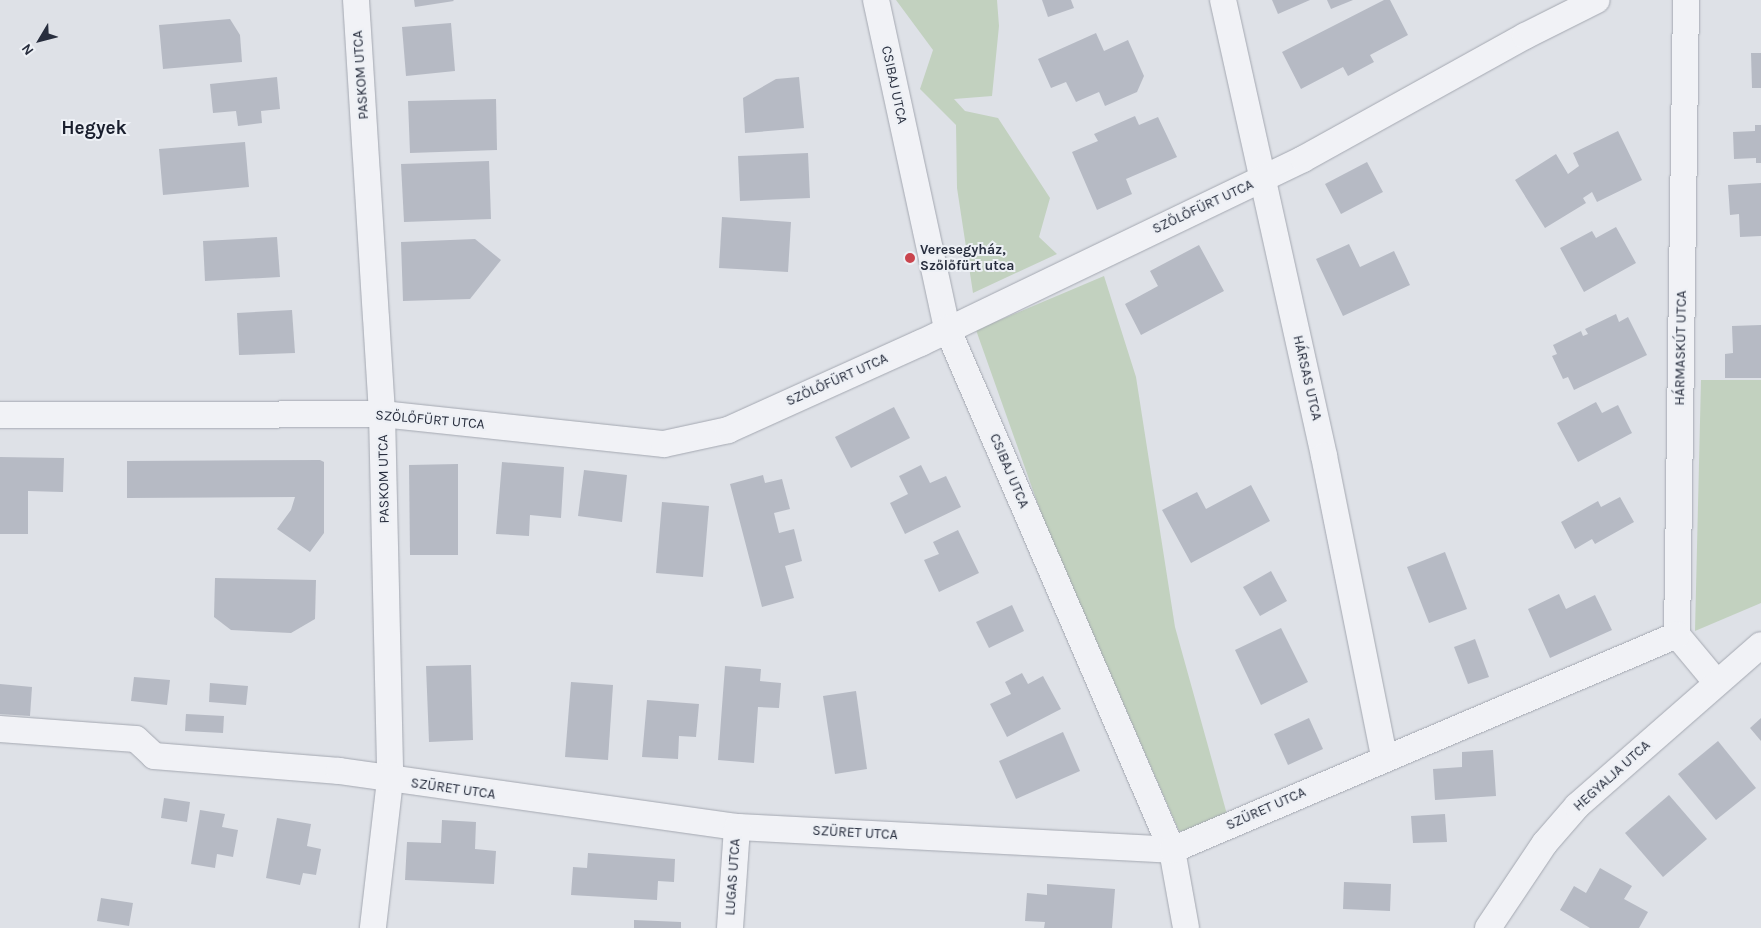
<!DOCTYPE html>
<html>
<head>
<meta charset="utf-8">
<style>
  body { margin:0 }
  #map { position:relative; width:1761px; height:928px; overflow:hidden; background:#dee1e7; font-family:Karla,sans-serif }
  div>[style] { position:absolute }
  .green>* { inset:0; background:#c2d1bf }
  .building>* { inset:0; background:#b6bac4 }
  .roads { filter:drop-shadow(0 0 1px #a4a8b1) drop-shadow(0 0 1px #a4a8b1) }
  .minor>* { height:26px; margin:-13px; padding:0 13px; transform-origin:13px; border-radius:13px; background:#f1f2f6 }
  .dots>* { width:14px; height:14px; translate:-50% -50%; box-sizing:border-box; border:2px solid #edf0f5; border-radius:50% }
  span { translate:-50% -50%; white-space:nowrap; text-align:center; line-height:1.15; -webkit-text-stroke:4px #edf0f5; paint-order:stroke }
  .street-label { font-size:14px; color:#282e3e }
  .poi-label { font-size:14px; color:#282e3e; font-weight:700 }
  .left { translate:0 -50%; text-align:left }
  .district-label { font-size:19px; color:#1a1f2e; font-weight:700 }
  .north { position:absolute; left:15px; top:15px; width:50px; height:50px; -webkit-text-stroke:4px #edf0f5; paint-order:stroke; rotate:233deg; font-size:14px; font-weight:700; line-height:20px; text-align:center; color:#282e3e }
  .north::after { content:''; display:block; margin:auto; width:18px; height:22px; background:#282e3e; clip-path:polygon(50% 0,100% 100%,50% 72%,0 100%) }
</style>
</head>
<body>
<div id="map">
  <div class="green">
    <i style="clip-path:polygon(896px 0,997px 0,999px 26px,992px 96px,954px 99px,965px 111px,998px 118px,1050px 198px,1039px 237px,1057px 254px,973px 293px,957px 188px,956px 125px,920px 89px,933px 50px)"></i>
    <i style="clip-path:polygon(1104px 276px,1136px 377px,1175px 627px,1228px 818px,1202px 832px,1179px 831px,1046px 527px,976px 330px)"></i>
    <i style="clip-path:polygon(1701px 380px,1761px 380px,1761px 603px,1695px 631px)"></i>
  </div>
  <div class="building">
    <i style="clip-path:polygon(414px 0,453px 0,454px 1px,415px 7px)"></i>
    <i style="clip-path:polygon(1042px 0,1071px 0,1074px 8px,1048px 17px)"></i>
    <i style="clip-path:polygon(1272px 0,1310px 0,1278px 14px)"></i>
    <i style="clip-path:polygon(1327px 0,1353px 0,1331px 9px)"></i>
    <i style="clip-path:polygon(1384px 0,1390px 0,1408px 35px,1370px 55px,1374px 62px,1348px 76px,1343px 67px,1301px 89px,1282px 52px)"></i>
    <i style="clip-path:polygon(230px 19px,240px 35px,242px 62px,163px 69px,159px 25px)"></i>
    <i style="clip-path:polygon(451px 23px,455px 71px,406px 76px,402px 27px)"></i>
    <i style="clip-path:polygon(1096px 33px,1104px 51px,1128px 40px,1144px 76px,1137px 92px,1105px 106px,1099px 92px,1076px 102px,1066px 82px,1051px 88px,1038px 59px)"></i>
    <i style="clip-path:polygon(1751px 53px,1761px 53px,1761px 88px,1752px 88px)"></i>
    <i style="clip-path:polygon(277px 77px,280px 109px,261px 111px,262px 123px,238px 126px,236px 111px,213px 113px,210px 84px)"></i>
    <i style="clip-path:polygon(799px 77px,804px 128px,745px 133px,743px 98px,776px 79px)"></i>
    <i style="clip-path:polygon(496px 99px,497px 150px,410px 153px,408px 101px)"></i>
    <i style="clip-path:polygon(1135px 116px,1139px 125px,1158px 117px,1177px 157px,1126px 179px,1132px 194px,1097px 210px,1072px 152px,1098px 141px,1094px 134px)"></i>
    <i style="clip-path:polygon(1755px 125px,1761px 125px,1761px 163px,1756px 163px,1756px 158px,1734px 159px,1733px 132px,1755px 131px)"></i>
    <i style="clip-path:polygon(1618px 131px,1642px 180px,1597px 202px,1592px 192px,1583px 198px,1586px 203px,1545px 228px,1515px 180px,1556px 154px,1568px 174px,1579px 166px,1573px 153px)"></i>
    <i style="clip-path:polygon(245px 142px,249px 187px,163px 195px,159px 149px)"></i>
    <i style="clip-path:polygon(808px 153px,810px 198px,740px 201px,738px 156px)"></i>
    <i style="clip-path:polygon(489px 161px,491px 219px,404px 222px,401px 164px)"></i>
    <i style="clip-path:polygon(1367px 162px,1383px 192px,1341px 214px,1325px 184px)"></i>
    <i style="clip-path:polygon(1761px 183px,1761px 236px,1740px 237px,1739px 214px,1730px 215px,1728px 185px)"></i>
    <i style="clip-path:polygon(722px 217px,791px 222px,788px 272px,719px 268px)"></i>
    <i style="clip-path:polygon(1616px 227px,1636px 263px,1584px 292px,1560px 248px,1592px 231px,1596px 238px)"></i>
    <i style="clip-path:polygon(277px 237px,280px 277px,205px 281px,203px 241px)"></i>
    <i style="clip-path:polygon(475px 239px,501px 260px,470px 299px,403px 301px,401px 242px)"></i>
    <i style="clip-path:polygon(1349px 244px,1360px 267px,1394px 251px,1410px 285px,1343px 316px,1316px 259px)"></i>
    <i style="clip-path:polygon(1199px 245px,1224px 291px,1141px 335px,1125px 304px,1158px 286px,1150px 271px)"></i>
    <i style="clip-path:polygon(292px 310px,295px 353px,239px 355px,237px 313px)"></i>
    <i style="clip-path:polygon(1616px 314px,1619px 322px,1628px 317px,1647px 355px,1574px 390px,1568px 377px,1563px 379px,1552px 356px,1557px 354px,1553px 345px,1581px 331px,1583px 336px,1588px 334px,1585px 329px)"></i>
    <i style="clip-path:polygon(1761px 325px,1761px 378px,1725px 378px,1725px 354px,1733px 353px,1732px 326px)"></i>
    <i style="clip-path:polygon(1596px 402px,1602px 413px,1618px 405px,1632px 433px,1578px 462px,1557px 423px)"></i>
    <i style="clip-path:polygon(894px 407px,910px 438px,851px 468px,835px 437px)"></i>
    <i style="clip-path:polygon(0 457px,64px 458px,63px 492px,28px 491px,28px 534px,0 534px)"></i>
    <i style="clip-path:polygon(320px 460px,324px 462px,324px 533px,310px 552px,277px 529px,291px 510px,295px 497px,127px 498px,127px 461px)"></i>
    <i style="clip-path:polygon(502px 462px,564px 467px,561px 518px,530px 515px,529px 536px,496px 534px)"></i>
    <i style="clip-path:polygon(458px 464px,458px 555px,410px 555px,409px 465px)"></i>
    <i style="clip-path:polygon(921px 465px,930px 483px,946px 476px,961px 507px,905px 534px,890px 503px,908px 494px,899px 476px)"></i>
    <i style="clip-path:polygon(584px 470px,627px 475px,622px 522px,578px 516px)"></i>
    <i style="clip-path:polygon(763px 475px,765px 483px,782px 479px,790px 509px,774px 513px,779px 533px,794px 529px,802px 561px,785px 566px,794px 598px,762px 607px,730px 484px)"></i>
    <i style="clip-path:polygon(1251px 485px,1270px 521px,1191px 563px,1162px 510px,1197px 492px,1206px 509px)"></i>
    <i style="clip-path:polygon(1620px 497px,1634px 522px,1595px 544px,1592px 539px,1575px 549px,1561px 522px,1598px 501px,1601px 507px)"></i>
    <i style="clip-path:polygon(662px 502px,709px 506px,703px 577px,656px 573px)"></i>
    <i style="clip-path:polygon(958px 530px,979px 573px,939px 592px,924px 560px,939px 554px,933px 542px)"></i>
    <i style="clip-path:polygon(1445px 552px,1467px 609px,1429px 623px,1407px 567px)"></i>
    <i style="clip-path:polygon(1271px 571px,1287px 601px,1260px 616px,1243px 587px)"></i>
    <i style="clip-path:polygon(215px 578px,316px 580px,315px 619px,291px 633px,231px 630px,214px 617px)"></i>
    <i style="clip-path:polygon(1559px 594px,1566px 609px,1595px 595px,1612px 630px,1550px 658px,1528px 609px)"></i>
    <i style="clip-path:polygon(1012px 605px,1024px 631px,989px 648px,976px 622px)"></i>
    <i style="clip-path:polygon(1281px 628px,1308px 682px,1261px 705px,1235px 650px)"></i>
    <i style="clip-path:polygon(1475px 639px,1489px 677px,1468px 684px,1454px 647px)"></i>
    <i style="clip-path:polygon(471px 665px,473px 740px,429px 742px,426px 666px)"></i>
    <i style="clip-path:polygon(725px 666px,761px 669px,760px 681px,781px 683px,779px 708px,758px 707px,754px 763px,718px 760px)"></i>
    <i style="clip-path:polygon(1022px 673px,1028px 684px,1043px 676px,1061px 709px,1007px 737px,990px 704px,1011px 694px,1005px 682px)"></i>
    <i style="clip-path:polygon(134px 677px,170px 680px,167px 705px,131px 701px)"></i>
    <i style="clip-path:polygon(571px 682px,613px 685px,608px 760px,565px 757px)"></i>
    <i style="clip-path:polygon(210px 683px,248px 686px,246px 705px,209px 702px)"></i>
    <i style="clip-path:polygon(0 684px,32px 687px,30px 716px,0 714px)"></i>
    <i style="clip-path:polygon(856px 691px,867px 769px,835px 774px,823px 696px)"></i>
    <i style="clip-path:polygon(647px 700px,699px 704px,696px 737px,679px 736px,678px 759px,642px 757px)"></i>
    <i style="clip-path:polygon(186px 714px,224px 716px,223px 733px,185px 731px)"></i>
    <i style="clip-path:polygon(1309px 718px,1323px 749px,1288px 765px,1274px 734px)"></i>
    <i style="clip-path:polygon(1761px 718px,1761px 741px,1750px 728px)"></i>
    <i style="clip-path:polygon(1063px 732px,1080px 771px,1016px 799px,999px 761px)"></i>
    <i style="clip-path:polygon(1718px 741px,1756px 788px,1716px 820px,1678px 774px)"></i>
    <i style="clip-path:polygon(1493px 750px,1496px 796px,1435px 800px,1433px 769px,1462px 767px,1462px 752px)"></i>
    <i style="clip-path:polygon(1669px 795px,1707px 839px,1663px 877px,1625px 833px)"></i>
    <i style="clip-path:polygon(164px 798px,190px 802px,187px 822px,161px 818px)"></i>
    <i style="clip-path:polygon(200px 810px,225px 814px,222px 827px,238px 830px,233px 857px,217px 854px,215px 868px,191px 864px)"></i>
    <i style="clip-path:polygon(1445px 814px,1447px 842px,1413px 843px,1411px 816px)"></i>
    <i style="clip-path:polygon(277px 818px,311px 824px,307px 846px,321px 849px,316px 875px,303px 873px,300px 885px,266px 878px)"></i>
    <i style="clip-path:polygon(442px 820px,476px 822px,475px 849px,496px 851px,494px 884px,405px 880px,407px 842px,441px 843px)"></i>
    <i style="clip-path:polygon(588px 853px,675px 859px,674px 882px,658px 881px,657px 900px,571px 895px,573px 867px,587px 868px)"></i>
    <i style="clip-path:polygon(1600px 868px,1632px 886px,1624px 899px,1648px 912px,1639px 928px,1590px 928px,1560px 910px,1574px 886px,1586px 893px)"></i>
    <i style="clip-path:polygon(1344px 882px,1391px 884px,1390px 911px,1343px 909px)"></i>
    <i style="clip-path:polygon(1047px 884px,1115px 889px,1112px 928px,1044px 928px,1045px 922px,1025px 921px,1027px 893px,1047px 895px)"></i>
    <i style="clip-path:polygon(101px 898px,133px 903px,129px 926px,97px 921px)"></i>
    <i style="clip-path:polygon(634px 920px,681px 922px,681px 928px,634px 928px)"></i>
  </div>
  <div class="roads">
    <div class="minor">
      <i style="left:356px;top:0;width:415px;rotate:86.4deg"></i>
      <i style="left:382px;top:414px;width:366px;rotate:88.7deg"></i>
      <i style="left:390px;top:780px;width:149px;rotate:96.6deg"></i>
      <i style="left:876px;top:0;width:336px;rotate:77.8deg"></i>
      <i style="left:947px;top:328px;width:568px;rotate:66.68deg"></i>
      <i style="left:1172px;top:850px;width:79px;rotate:79.8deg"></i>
      <i style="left:1223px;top:0;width:467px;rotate:77.5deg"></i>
      <i style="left:1324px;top:456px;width:307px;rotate:78.7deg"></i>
      <i style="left:1686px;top:0;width:635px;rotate:90.81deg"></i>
      <i style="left:1677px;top:635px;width:62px;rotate:50.2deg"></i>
      <i style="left:0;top:415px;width:382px;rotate:-0.1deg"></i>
      <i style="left:382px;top:414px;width:284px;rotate:6.1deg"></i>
      <i style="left:664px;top:444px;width:66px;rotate:-12.3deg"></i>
      <i style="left:728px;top:430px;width:212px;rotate:-24.3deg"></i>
      <i style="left:921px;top:343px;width:424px;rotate:-25.7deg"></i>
      <i style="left:1303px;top:159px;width:254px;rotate:-29deg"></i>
      <i style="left:1525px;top:36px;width:80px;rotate:-26.6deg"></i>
      <i style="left:0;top:729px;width:136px;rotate:4.2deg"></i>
      <i style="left:136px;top:739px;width:25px;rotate:43deg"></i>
      <i style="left:154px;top:756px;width:186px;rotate:4.6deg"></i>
      <i style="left:339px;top:771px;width:402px;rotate:8deg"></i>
      <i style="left:737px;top:827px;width:436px;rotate:3deg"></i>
      <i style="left:1172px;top:850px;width:549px;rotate:-23.06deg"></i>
      <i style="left:730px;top:928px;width:101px;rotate:-86deg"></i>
      <i style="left:1488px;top:928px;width:102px;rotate:-56.2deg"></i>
      <i style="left:1545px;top:843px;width:49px;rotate:-49.1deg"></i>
      <i style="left:1577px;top:806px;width:244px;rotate:-41.2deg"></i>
    </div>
  </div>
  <div class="dots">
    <i style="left:910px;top:258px;background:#ca454e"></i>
  </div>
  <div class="street-label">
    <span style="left:361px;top:75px;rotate:-94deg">PASKOM UTCA</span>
    <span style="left:894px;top:85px;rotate:78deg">CSIBAJ UTCA</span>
    <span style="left:1203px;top:207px;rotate:-25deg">SZŐLŐFÜRT UTCA</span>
    <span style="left:1681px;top:348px;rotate:-89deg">HÁRMASKÚT UTCA</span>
    <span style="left:1307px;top:378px;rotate:77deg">HÁRSAS UTCA</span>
    <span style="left:837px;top:380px;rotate:-24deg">SZŐLŐFÜRT UTCA</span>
    <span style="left:430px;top:420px;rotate:5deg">SZŐLŐFÜRT UTCA</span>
    <span style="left:1009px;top:471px;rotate:67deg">CSIBAJ UTCA</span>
    <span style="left:384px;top:479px;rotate:-91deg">PASKOM UTCA</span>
    <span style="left:1612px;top:776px;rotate:-42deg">HEGYALJA UTCA</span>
    <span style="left:453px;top:789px;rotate:8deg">SZÜRET UTCA</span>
    <span style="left:1266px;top:809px;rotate:-24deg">SZÜRET UTCA</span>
    <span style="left:855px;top:833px;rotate:3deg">SZÜRET UTCA</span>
    <span style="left:733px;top:877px;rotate:-86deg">LUGAS UTCA</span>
  </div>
  <div class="poi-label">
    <span class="left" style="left:920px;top:258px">Veresegyház,<br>Szőlőfürt utca</span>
  </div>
  <div class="district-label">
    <span style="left:94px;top:129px">Hegyek</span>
  </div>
  <div class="north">N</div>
</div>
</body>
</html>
